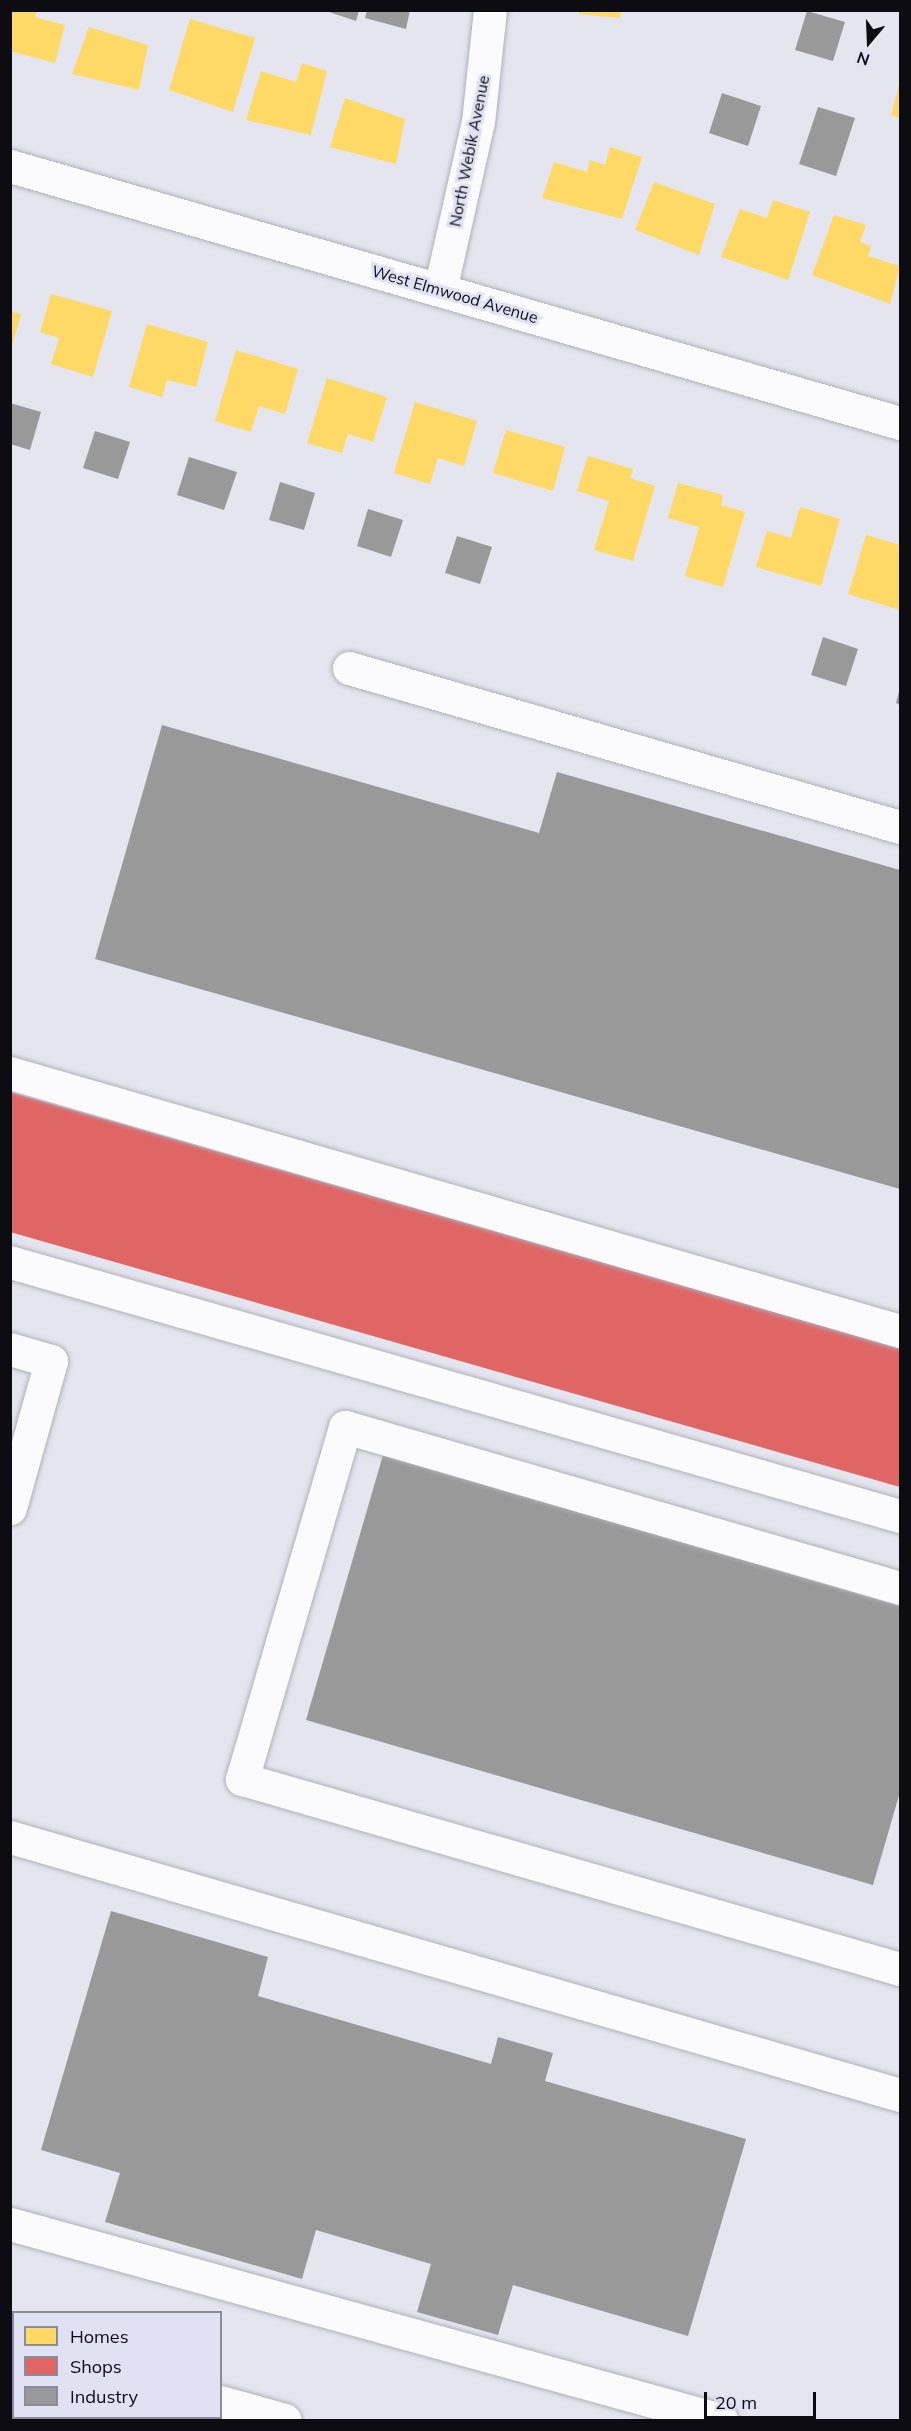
<!DOCTYPE html>
<html>
<head>
<meta charset="utf-8">
<style>
  body { margin:0 }
  #map { position:relative; width:911px; height:2431px; overflow:hidden; background:#e4e5ef; font-family:Mulish,sans-serif }
  div>[style] { position:absolute }
  .homes>* { inset:0; background:#ffd966 }
  .shops>* { inset:0; background:#e06666 }
  .industry>* { inset:0; background:#999 }
  .roads { filter:drop-shadow(0 0 2px #b0b0b8) drop-shadow(0 0 2px #b0b0b8) }
  .minor>* { height:33px; margin:-16.5px; padding:0 16.5px; transform-origin:16.5px; border-radius:16.5px; background:#fbfbfd }
  span { translate:-50% -50%; white-space:nowrap; text-align:center; line-height:1.15; -webkit-text-stroke:6px #e0e1f3; paint-order:stroke }
  .street-label { font-size:16px; color:#0c0c12 }
  .frame { position:absolute; inset:0; border:12px solid #0c0c12; pointer-events:none }
  .legend { position:absolute; left:12px; top:2311px; width:210px; height:108px; box-sizing:border-box; background:#e0e1f3; border:2px solid #8b8c99; margin:0; padding:8px 10px; list-style:none; font-size:18px; color:#0c0c12 }
  .legend li { display:flex; align-items:center; gap:12px; height:30px }
  .legend b { width:30px; border:2px solid #8b8c99 }
  .north { position:absolute; left:839px; top:12px; width:60px; height:60px; -webkit-text-stroke:4px #e0e1f3; paint-order:stroke; rotate:199deg; font-size:16px; font-weight:700; line-height:24px; text-align:center; color:#0c0c12 }
  .north::after { content:''; display:block; margin:auto; width:21px; height:27px; background:#0c0c12; clip-path:polygon(50% 0,100% 100%,50% 72%,0 100%) }
  .scale { position:absolute; left:704px; top:2392px; width:112px; height:27px; box-sizing:border-box; border:3px solid #0c0c12; border-top:0; padding-left:8px; font-size:18px; line-height:21px; white-space:nowrap; color:#0c0c12; -webkit-text-stroke:4px #e0e1f3; paint-order:stroke }
</style>
</head>
<body>
<div id="map">
  <div class="homes">
    <i style="clip-path:polygon(10px 10px,37px 10px,35px 17px,65px 25px,55px 63px,10px 51px)"></i>
    <i style="clip-path:polygon(579px 10px,621px 10px,620px 18px,579px 14px)"></i>
    <i style="clip-path:polygon(190px 19px,255px 38px,233px 112px,169px 90px)"></i>
    <i style="clip-path:polygon(89px 27px,148px 45px,139px 90px,72px 74px)"></i>
    <i style="clip-path:polygon(302px 63px,327px 71px,311px 135px,246px 120px,261px 71px,296px 82px)"></i>
    <i style="clip-path:polygon(900px 81px,900px 118px,891px 115px)"></i>
    <i style="clip-path:polygon(345px 98px,405px 119px,396px 164px,330px 147px)"></i>
    <i style="clip-path:polygon(610px 147px,642px 157px,622px 219px,542px 198px,554px 162px,587px 172px,590px 160px,605px 165px)"></i>
    <i style="clip-path:polygon(654px 182px,715px 204px,699px 255px,635px 230px)"></i>
    <i style="clip-path:polygon(773px 200px,810px 212px,788px 280px,721px 257px,740px 209px,767px 218px)"></i>
    <i style="clip-path:polygon(834px 215px,866px 225px,860px 242px,871px 246px,868px 256px,900px 266px,890px 304px,812px 275px)"></i>
    <i style="clip-path:polygon(51px 294px,112px 311px,93px 377px,51px 364px,59px 338px,40px 332px)"></i>
    <i style="clip-path:polygon(10px 311px,21px 314px,11px 349px,10px 349px)"></i>
    <i style="clip-path:polygon(147px 324px,208px 342px,196px 387px,167px 380px,162px 397px,129px 387px)"></i>
    <i style="clip-path:polygon(236px 350px,298px 369px,285px 414px,259px 406px,251px 432px,215px 421px)"></i>
    <i style="clip-path:polygon(327px 378px,387px 397px,373px 442px,348px 434px,342px 453px,307px 443px)"></i>
    <i style="clip-path:polygon(415px 402px,477px 421px,464px 466px,438px 458px,430px 484px,394px 473px)"></i>
    <i style="clip-path:polygon(506px 430px,565px 447px,553px 491px,493px 473px)"></i>
    <i style="clip-path:polygon(588px 456px,633px 469px,630px 478px,655px 486px,633px 561px,594px 550px,609px 501px,577px 491px)"></i>
    <i style="clip-path:polygon(678px 483px,723px 495px,721px 505px,745px 512px,723px 587px,685px 576px,699px 527px,668px 518px)"></i>
    <i style="clip-path:polygon(800px 507px,840px 519px,821px 586px,756px 567px,767px 531px,791px 538px)"></i>
    <i style="clip-path:polygon(866px 535px,900px 545px,900px 610px,848px 594px)"></i>
  </div>
  <div class="shops">
    <i style="clip-path:polygon(10px 1092px,900px 1348px,900px 1487px,10px 1232px)"></i>
    <i style="clip-path:polygon(10px 2378px,14px 2418px,157px 2420px,10px 2420px)"></i>
  </div>
  <div class="industry">
    <i style="clip-path:polygon(323px 10px,359px 10px,356px 21px)"></i>
    <i style="clip-path:polygon(367px 10px,410px 10px,406px 29px,365px 18px)"></i>
    <i style="clip-path:polygon(807px 11px,845px 22px,833px 61px,795px 50px)"></i>
    <i style="clip-path:polygon(722px 93px,761px 106px,748px 146px,709px 133px)"></i>
    <i style="clip-path:polygon(818px 107px,855px 118px,836px 176px,799px 164px)"></i>
    <i style="clip-path:polygon(10px 403px,41px 412px,30px 450px,10px 444px)"></i>
    <i style="clip-path:polygon(95px 431px,130px 442px,118px 479px,83px 468px)"></i>
    <i style="clip-path:polygon(189px 457px,237px 472px,224px 510px,177px 495px)"></i>
    <i style="clip-path:polygon(280px 482px,315px 493px,304px 530px,269px 520px)"></i>
    <i style="clip-path:polygon(368px 509px,403px 520px,391px 557px,357px 546px)"></i>
    <i style="clip-path:polygon(457px 536px,492px 547px,480px 584px,445px 573px)"></i>
    <i style="clip-path:polygon(823px 637px,858px 649px,846px 686px,811px 675px)"></i>
    <i style="clip-path:polygon(900px 688px,900px 705px,896px 703px)"></i>
    <i style="clip-path:polygon(162px 725px,539px 833px,557px 772px,900px 870px,900px 1189px,95px 959px)"></i>
    <i style="clip-path:polygon(383px 1455px,900px 1606px,900px 1792px,873px 1885px,306px 1720px)"></i>
    <i style="clip-path:polygon(111px 1911px,268px 1957px,258px 1996px,491px 2064px,498px 2037px,553px 2053px,545px 2081px,746px 2139px,688px 2336px,513px 2285px,498px 2335px,417px 2312px,431px 2264px,316px 2230px,302px 2279px,105px 2222px,120px 2173px,41px 2150px)"></i>
  </div>
  <div class="roads">
    <div class="minor">
      <i style="left:10px;top:166px;width:926px;rotate:16.11deg"></i>
      <i style="left:440px;top:290px;width:172px;rotate:-77.3deg"></i>
      <i style="left:478px;top:122px;width:113px;rotate:-83.9deg"></i>
      <i style="left:349px;top:668px;width:573px;rotate:16.1deg"></i>
      <i style="left:10px;top:1073px;width:927px;rotate:16.17deg"></i>
      <i style="left:10px;top:1262px;width:926px;rotate:15.93deg"></i>
      <i style="left:10px;top:1349px;width:43px;rotate:16.3deg"></i>
      <i style="left:51px;top:1361px;width:153px;rotate:105.6deg"></i>
      <i style="left:900px;top:1588px;width:578px;rotate:-163.82deg"></i>
      <i style="left:345px;top:1427px;width:367px;rotate:106.3deg"></i>
      <i style="left:242px;top:1779px;width:685px;rotate:16.11deg"></i>
      <i style="left:10px;top:1837px;width:927px;rotate:16.17deg"></i>
      <i style="left:10px;top:2224px;width:738px;rotate:15.41deg"></i>
      <i style="left:10px;top:2340px;width:4px;rotate:14deg"></i>
      <i style="left:220px;top:2402px;width:67px;rotate:15.5deg"></i>
    </div>
  </div>
  <div class="street-label">
    <span style="left:469px;top:151px;rotate:-79deg">North Webik Avenue</span>
    <span style="left:455px;top:294px;rotate:16deg">West Elmwood Avenue</span>
  </div>
  <div class="frame"></div>
  <ul class="legend">
  <li><b style="height:16px;background:#ffd966"></b>Homes</li>
  <li><b style="height:16px;background:#e06666"></b>Shops</li>
  <li><b style="height:16px;background:#999"></b>Industry</li>
  </ul>
  <div class="north">N</div>
  <div class="scale">20 m</div>
</div>
</body>
</html>
